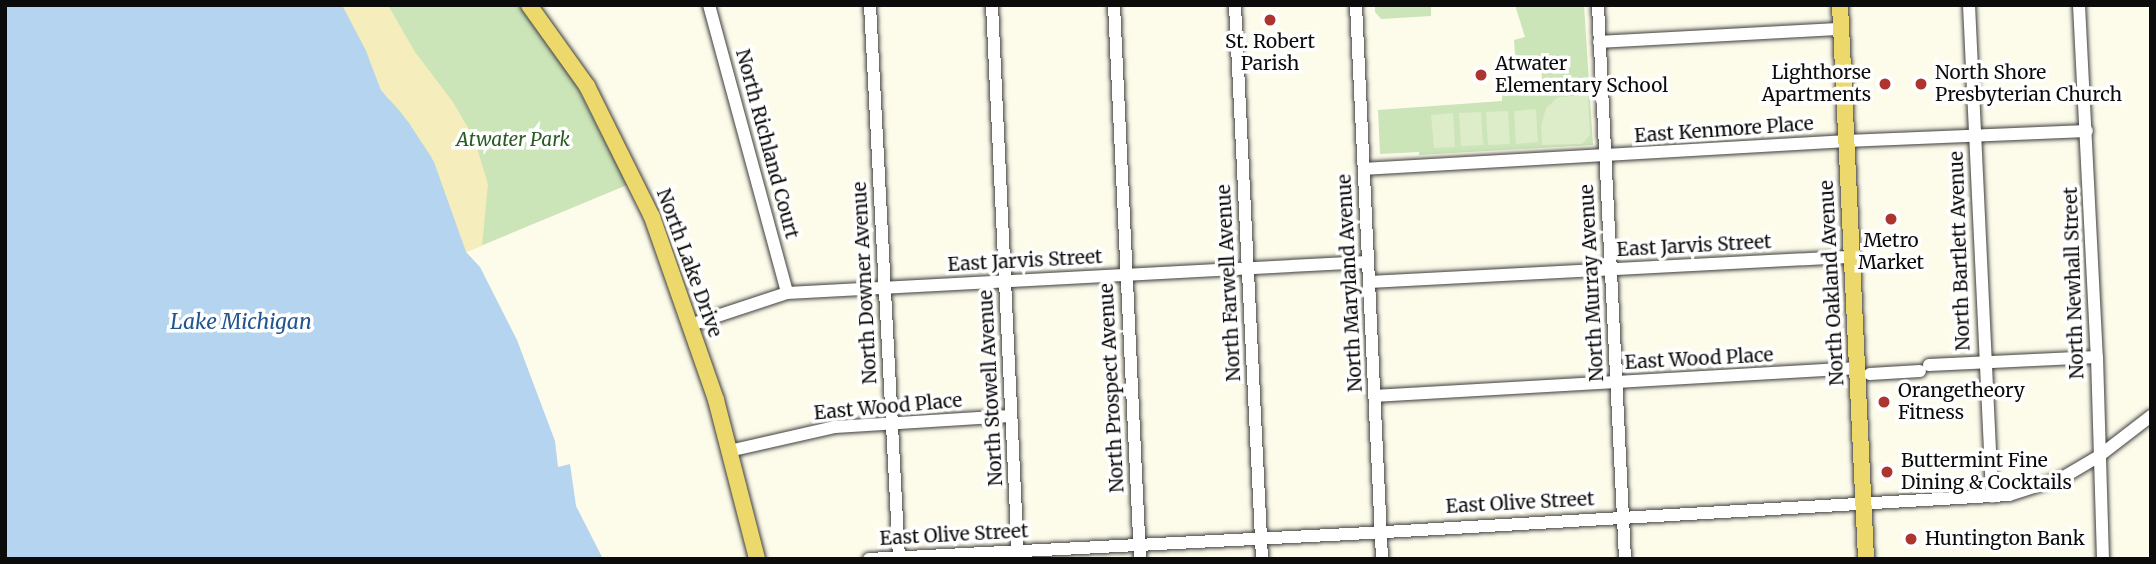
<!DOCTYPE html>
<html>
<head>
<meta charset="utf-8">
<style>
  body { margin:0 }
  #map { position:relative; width:2156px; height:564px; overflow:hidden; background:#fdfbea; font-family:Merriweather,serif }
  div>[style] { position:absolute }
  .green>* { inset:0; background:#cbe4b8 }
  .sand>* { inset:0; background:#f5edbb }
  .pitch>* { inset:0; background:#ddecc9 }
  .water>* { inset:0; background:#b4d4f0 }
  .roads { filter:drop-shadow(0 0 2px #3e3e3e) drop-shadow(0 0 2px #3e3e3e) }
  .minor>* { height:12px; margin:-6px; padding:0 6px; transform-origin:6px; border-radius:6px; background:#fff }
  .major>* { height:16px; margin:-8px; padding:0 8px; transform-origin:8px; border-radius:8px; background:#ecd86b }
  .dots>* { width:19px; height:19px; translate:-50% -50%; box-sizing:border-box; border:4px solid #fff; border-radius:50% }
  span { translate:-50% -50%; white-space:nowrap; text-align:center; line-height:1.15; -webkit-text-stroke:7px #fff; paint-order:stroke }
  .poi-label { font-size:19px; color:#0b0b0b }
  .left { translate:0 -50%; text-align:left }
  .right { translate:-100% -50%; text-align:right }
  .street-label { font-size:19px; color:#0b0b0b }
  .park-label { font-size:19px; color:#295c22; font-style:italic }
  .water-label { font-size:21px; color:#205590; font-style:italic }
  .frame { position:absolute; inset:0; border:7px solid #0b0b0b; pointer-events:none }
</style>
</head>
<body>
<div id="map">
  <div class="green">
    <i style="clip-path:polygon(342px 5px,519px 5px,573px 79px,627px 185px,466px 252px)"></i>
    <i style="clip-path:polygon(1375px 5px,1431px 5px,1431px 16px,1381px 19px,1375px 12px)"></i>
    <i style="clip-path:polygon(1515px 5px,1584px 5px,1593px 145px,1419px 155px,1419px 152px,1380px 154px,1378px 110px,1502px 101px,1502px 89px,1517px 88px,1517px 82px,1542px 80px,1541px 66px,1516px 67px,1514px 40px,1525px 37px)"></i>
  </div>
  <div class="sand">
    <i style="clip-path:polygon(342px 5px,388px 5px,415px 52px,453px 102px,474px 138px,488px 184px,482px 246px,466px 252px,431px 156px,401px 112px,381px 90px,366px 51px)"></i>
  </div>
  <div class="pitch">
    <i style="clip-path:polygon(1588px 95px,1590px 135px,1582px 144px,1542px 145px,1541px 126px,1546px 108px,1558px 97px)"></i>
    <i style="clip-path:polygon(1536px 109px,1538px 142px,1516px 144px,1514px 111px)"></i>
    <i style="clip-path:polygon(1508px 111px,1510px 144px,1488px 145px,1486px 112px)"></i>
    <i style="clip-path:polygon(1481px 112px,1483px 145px,1461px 146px,1459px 113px)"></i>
    <i style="clip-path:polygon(1453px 113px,1455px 147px,1434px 148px,1431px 115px)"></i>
  </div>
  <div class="water">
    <i style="clip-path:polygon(5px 5px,342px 5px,366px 51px,381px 90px,409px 123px,434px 162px,466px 252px,480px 267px,517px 340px,555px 441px,558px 467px,570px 464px,576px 506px,603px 559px,5px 559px)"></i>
  </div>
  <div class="roads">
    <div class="minor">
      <i style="left:709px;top:5px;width:298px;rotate:74.8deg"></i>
      <i style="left:870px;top:5px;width:555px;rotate:87deg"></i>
      <i style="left:992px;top:5px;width:553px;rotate:87.3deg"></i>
      <i style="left:1114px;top:5px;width:555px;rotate:87.31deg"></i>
      <i style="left:1235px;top:5px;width:555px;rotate:87.21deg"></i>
      <i style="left:1356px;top:5px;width:555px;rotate:87.31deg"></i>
      <i style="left:1598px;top:5px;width:555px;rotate:87.21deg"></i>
      <i style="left:1969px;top:5px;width:492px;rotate:87.3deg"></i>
      <i style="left:2079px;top:5px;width:352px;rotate:87.1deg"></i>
      <i style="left:2097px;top:357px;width:202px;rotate:88.3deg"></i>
      <i style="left:1599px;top:42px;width:242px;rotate:-3.1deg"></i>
      <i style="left:1364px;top:169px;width:483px;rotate:-3.3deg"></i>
      <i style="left:1846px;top:141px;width:241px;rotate:-2.4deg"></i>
      <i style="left:1369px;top:282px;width:484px;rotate:-3deg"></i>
      <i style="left:690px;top:325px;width:102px;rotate:-18.3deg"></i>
      <i style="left:787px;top:293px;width:581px;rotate:-3.06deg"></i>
      <i style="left:1929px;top:365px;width:168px;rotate:-2.7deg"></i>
      <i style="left:1870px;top:374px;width:50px;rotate:-3.4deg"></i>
      <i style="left:1375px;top:396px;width:483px;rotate:-3.3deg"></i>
      <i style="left:729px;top:451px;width:109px;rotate:-12.8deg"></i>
      <i style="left:835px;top:427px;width:176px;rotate:-3.6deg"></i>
      <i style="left:869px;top:559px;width:501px;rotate:-2.98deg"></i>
      <i style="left:1369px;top:533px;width:641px;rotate:-3.4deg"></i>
      <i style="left:2009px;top:495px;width:56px;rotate:-17.8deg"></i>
      <i style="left:2062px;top:478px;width:43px;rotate:-30.7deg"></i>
      <i style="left:2099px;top:456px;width:66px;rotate:-37.6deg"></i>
    </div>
    <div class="major">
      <i style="left:529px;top:5px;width:100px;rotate:54.4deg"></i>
      <i style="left:587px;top:86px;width:146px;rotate:63.6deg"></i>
      <i style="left:652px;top:217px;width:194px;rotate:70.7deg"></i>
      <i style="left:716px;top:400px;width:164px;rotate:75.5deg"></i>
      <i style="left:1840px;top:5px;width:555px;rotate:87.31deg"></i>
    </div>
  </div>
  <div class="dots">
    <i style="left:1270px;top:20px;background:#ad3530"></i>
    <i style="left:1481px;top:75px;background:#ad3530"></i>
    <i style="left:1885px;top:84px;background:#ad3530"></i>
    <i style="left:1921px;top:84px;background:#ad3530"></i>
    <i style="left:1891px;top:219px;background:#ad3530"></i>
    <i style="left:1884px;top:402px;background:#ad3530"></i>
    <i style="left:1887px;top:472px;background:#ad3530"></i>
    <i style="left:1911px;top:539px;background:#ad3530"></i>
  </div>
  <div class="poi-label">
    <span style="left:1270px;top:53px">St. Robert<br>Parish</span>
    <span class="left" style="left:1495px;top:75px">Atwater<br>Elementary School</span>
    <span class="right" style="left:1871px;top:84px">Lighthorse<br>Apartments</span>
    <span class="left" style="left:1935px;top:84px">North Shore<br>Presbyterian Church</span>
    <span style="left:1891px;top:252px">Metro<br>Market</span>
    <span class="left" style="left:1898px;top:402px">Orangetheory<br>Fitness</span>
    <span class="left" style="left:1901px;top:472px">Buttermint Fine<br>Dining &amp; Cocktails</span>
    <span class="left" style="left:1925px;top:539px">Huntington Bank</span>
  </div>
  <div class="street-label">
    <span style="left:1724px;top:130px;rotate:-4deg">East Kenmore Place</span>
    <span style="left:767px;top:144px;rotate:75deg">North Richland Court</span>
    <span style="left:1694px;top:246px;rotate:-3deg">East Jarvis Street</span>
    <span style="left:1960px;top:251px;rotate:-92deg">North Bartlett Avenue</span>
    <span style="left:1025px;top:261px;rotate:-3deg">East Jarvis Street</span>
    <span style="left:689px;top:263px;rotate:70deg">North Lake Drive</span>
    <span style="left:865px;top:283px;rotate:-93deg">North Downer Avenue</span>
    <span style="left:1229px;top:283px;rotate:-93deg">North Farwell Avenue</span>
    <span style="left:1350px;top:283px;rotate:-93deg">North Maryland Avenue</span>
    <span style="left:1592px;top:283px;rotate:-93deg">North Murray Avenue</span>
    <span style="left:1832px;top:283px;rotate:-93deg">North Oakland Avenue</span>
    <span style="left:2074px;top:283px;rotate:-92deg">North Newhall Street</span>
    <span style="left:1699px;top:359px;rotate:-3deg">East Wood Place</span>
    <span style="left:991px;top:388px;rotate:-93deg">North Stowell Avenue</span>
    <span style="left:1112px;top:388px;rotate:-93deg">North Prospect Avenue</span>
    <span style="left:888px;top:407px;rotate:-5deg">East Wood Place</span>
    <span style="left:1520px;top:503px;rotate:-3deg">East Olive Street</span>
    <span style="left:954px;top:535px;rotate:-3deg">East Olive Street</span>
  </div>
  <div class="park-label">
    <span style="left:513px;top:140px">Atwater Park</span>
  </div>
  <div class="water-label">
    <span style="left:241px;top:322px">Lake Michigan</span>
  </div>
  <div class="frame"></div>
</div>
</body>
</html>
